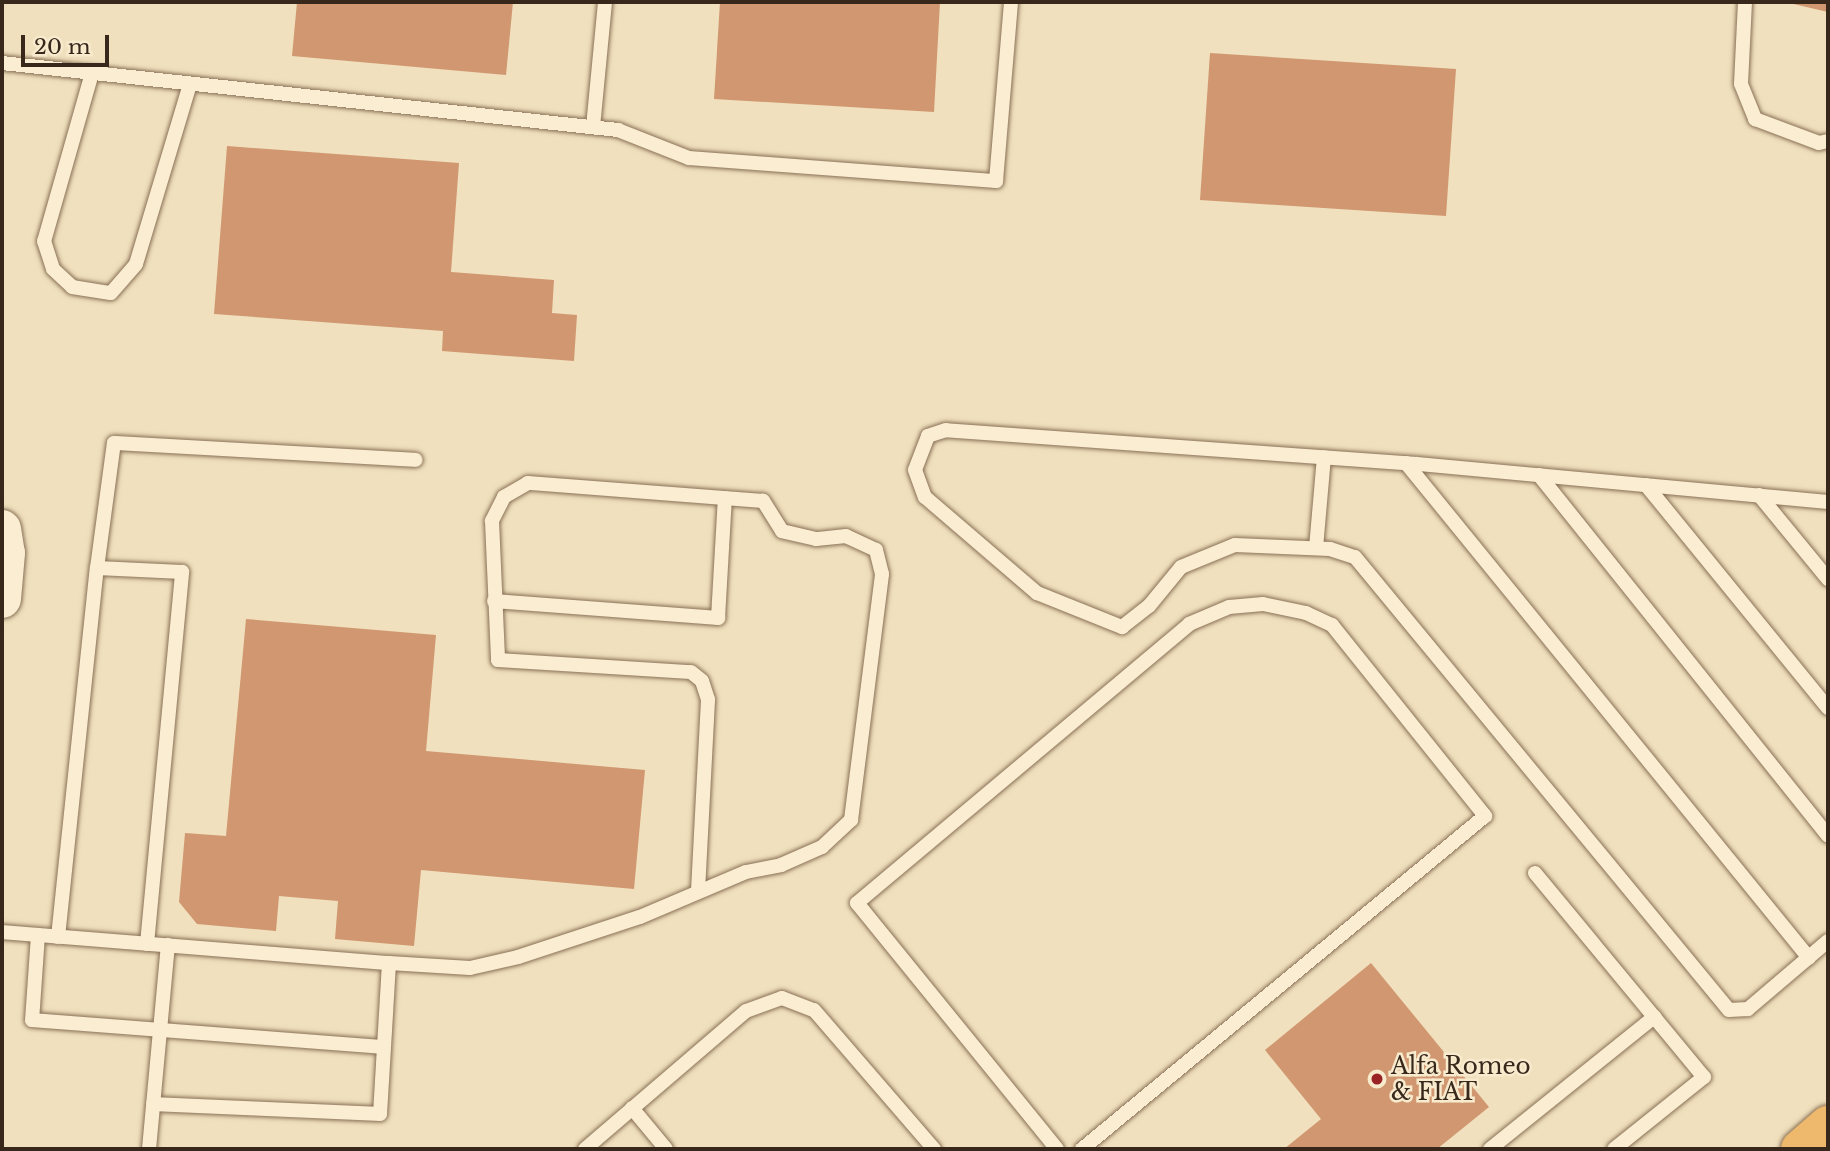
<!DOCTYPE html>
<html>
<head>
<meta charset="utf-8">
<style>
  body { margin:0 }
  #map { position:relative; width:1830px; height:1151px; overflow:hidden; background:#f0e0bd; font-family:"Libre Baskerville",serif }
  div>[style] { position:absolute }
  .building>* { inset:0; background:#d09771 }
  .roads { filter:drop-shadow(0 0 2px #897056) drop-shadow(0 0 2px #897056) }
  .service>* { height:14px; margin:-7px; padding:0 7px; transform-origin:7px; border-radius:7px; background:#faedd1 }
  .secondary>* { height:38px; margin:-19px; padding:0 19px; transform-origin:19px; border-radius:19px; background:#faedd1 }
  .trunk>* { height:38px; margin:-19px; padding:0 19px; transform-origin:19px; border-radius:19px; background:#eeb96d }
  .dots>* { width:19px; height:19px; translate:-50% -50%; box-sizing:border-box; border:4px solid #f7eacd; border-radius:50% }
  span { translate:-50% -50%; white-space:nowrap; text-align:center; line-height:1.15; -webkit-text-stroke:5px #f7eacd; paint-order:stroke }
  .poi-label { font-size:23px; color:#37281b }
  .left { translate:0 -50%; text-align:left }
  .frame { position:absolute; inset:0; border:4px solid #37281b; pointer-events:none }
  .scale { position:absolute; left:21px; top:35px; width:88px; height:32px; box-sizing:border-box; border:4px solid #37281b; border-top:0; padding-left:9px; font-size:21px; line-height:24px; white-space:nowrap; color:#37281b; -webkit-text-stroke:5px #f7eacd; paint-order:stroke }
</style>
</head>
<body>
<div id="map">
  <div class="building">
    <i style="clip-path:polygon(297px 2px,513px 2px,506px 75px,292px 56px)"></i>
    <i style="clip-path:polygon(720px 2px,940px 2px,934px 112px,714px 99px)"></i>
    <i style="clip-path:polygon(1789px 2px,1828px 2px,1828px 12px,1789px 3px)"></i>
    <i style="clip-path:polygon(1210px 53px,1456px 69px,1446px 216px,1200px 200px)"></i>
    <i style="clip-path:polygon(227px 146px,459px 163px,451px 272px,554px 280px,552px 313px,577px 315px,574px 361px,442px 351px,443px 331px,214px 314px)"></i>
    <i style="clip-path:polygon(246px 619px,436px 635px,426px 751px,645px 770px,634px 889px,421px 870px,414px 946px,335px 939px,338px 901px,279px 896px,276px 931px,197px 924px,179px 902px,185px 833px,226px 836px)"></i>
    <i style="clip-path:polygon(1371px 963px,1489px 1107px,1437px 1149px,1284px 1149px,1321px 1119px,1265px 1050px)"></i>
  </div>
  <div class="roads">
    <div class="service">
      <i style="left:1745px;top:2px;width:82px;rotate:92.8deg"></i>
      <i style="left:1741px;top:84px;width:38px;rotate:68deg"></i>
      <i style="left:1755px;top:119px;width:68px;rotate:20.6deg"></i>
      <i style="left:1819px;top:143px;width:9px;rotate:-13deg"></i>
      <i style="left:2px;top:63px;width:620px;rotate:6.21deg"></i>
      <i style="left:618px;top:130px;width:76px;rotate:21.5deg"></i>
      <i style="left:689px;top:158px;width:308px;rotate:4.3deg"></i>
      <i style="left:996px;top:181px;width:180px;rotate:-85.2deg"></i>
      <i style="left:92px;top:73px;width:175px;rotate:105.9deg"></i>
      <i style="left:44px;top:241px;width:29px;rotate:72deg"></i>
      <i style="left:53px;top:269px;width:26px;rotate:43deg"></i>
      <i style="left:72px;top:287px;width:39px;rotate:9deg"></i>
      <i style="left:111px;top:293px;width:38px;rotate:-49deg"></i>
      <i style="left:136px;top:264px;width:188px;rotate:-73.3deg"></i>
      <i style="left:593px;top:127px;width:126px;rotate:-84.5deg"></i>
      <i style="left:1406px;top:463px;width:638px;rotate:50.85deg"></i>
      <i style="left:1539px;top:475px;width:462px;rotate:51.3deg"></i>
      <i style="left:1646px;top:485px;width:288px;rotate:50.8deg"></i>
      <i style="left:1759px;top:495px;width:109px;rotate:50.6deg"></i>
      <i style="left:1828px;top:502px;width:413px;rotate:-174.7deg"></i>
      <i style="left:1417px;top:464px;width:472px;rotate:-175.9deg"></i>
      <i style="left:946px;top:430px;width:19px;rotate:162deg"></i>
      <i style="left:928px;top:436px;width:36px;rotate:111deg"></i>
      <i style="left:915px;top:470px;width:29px;rotate:70deg"></i>
      <i style="left:925px;top:497px;width:148px;rotate:40.6deg"></i>
      <i style="left:1037px;top:593px;width:92px;rotate:21.8deg"></i>
      <i style="left:1122px;top:627px;width:34px;rotate:-38deg"></i>
      <i style="left:1149px;top:606px;width:50px;rotate:-50.6deg"></i>
      <i style="left:1181px;top:567px;width:58px;rotate:-22.2deg"></i>
      <i style="left:1235px;top:545px;width:95px;rotate:2.4deg"></i>
      <i style="left:1330px;top:549px;width:26px;rotate:18deg"></i>
      <i style="left:1355px;top:557px;width:587px;rotate:50.46deg"></i>
      <i style="left:1729px;top:1010px;width:19px;rotate:-3deg"></i>
      <i style="left:1748px;top:1009px;width:105px;rotate:-40.4deg"></i>
      <i style="left:1316px;top:548px;width:91px;rotate:-85deg"></i>
      <i style="left:494px;top:601px;width:225px;rotate:4.3deg"></i>
      <i style="left:718px;top:618px;width:120px;rotate:-86.7deg"></i>
      <i style="left:1535px;top:873px;width:265px;rotate:50.4deg"></i>
      <i style="left:1704px;top:1077px;width:115px;rotate:141.3deg"></i>
      <i style="left:2px;top:932px;width:388px;rotate:4.6deg"></i>
      <i style="left:389px;top:963px;width:151px;rotate:93.4deg"></i>
      <i style="left:380px;top:1114px;width:227px;rotate:-177.5deg"></i>
      <i style="left:38px;top:935px;width:85px;rotate:94deg"></i>
      <i style="left:32px;top:1020px;width:353px;rotate:4.4deg"></i>
      <i style="left:58px;top:937px;width:371px;rotate:-84deg"></i>
      <i style="left:147px;top:944px;width:374px;rotate:-84.6deg"></i>
      <i style="left:182px;top:572px;width:85px;rotate:-177.3deg"></i>
      <i style="left:97px;top:568px;width:126px;rotate:-82.3deg"></i>
      <i style="left:114px;top:443px;width:302px;rotate:3.2deg"></i>
      <i style="left:389px;top:963px;width:81px;rotate:3.5deg"></i>
      <i style="left:470px;top:968px;width:49px;rotate:-12.9deg"></i>
      <i style="left:518px;top:957px;width:128px;rotate:-18.2deg"></i>
      <i style="left:640px;top:917px;width:115px;rotate:-23deg"></i>
      <i style="left:746px;top:872px;width:36px;rotate:-11deg"></i>
      <i style="left:781px;top:865px;width:45px;rotate:-23.7deg"></i>
      <i style="left:822px;top:847px;width:40px;rotate:-43deg"></i>
      <i style="left:851px;top:820px;width:248px;rotate:-82.8deg"></i>
      <i style="left:882px;top:574px;width:25px;rotate:-104deg"></i>
      <i style="left:876px;top:550px;width:33px;rotate:-155deg"></i>
      <i style="left:846px;top:536px;width:30px;rotate:174deg"></i>
      <i style="left:816px;top:539px;width:35px;rotate:-167deg"></i>
      <i style="left:782px;top:531px;width:36px;rotate:-122deg"></i>
      <i style="left:763px;top:501px;width:236px;rotate:-175.6deg"></i>
      <i style="left:528px;top:483px;width:28px;rotate:150deg"></i>
      <i style="left:504px;top:497px;width:27px;rotate:117deg"></i>
      <i style="left:492px;top:521px;width:139px;rotate:87.5deg"></i>
      <i style="left:498px;top:660px;width:193px;rotate:3.6deg"></i>
      <i style="left:691px;top:672px;width:14px;rotate:39deg"></i>
      <i style="left:702px;top:681px;width:20px;rotate:72deg"></i>
      <i style="left:708px;top:700px;width:189px;rotate:93deg"></i>
      <i style="left:632px;top:1108px;width:53px;rotate:50.3deg"></i>
      <i style="left:149px;top:1149px;width:205px;rotate:-84.7deg"></i>
      <i style="left:585px;top:1149px;width:212px;rotate:-40.6deg"></i>
      <i style="left:746px;top:1011px;width:38px;rotate:-20deg"></i>
      <i style="left:782px;top:998px;width:34px;rotate:21deg"></i>
      <i style="left:814px;top:1010px;width:184px;rotate:49.2deg"></i>
      <i style="left:1057px;top:1149px;width:317px;rotate:-129.1deg"></i>
      <i style="left:857px;top:903px;width:434px;rotate:-40deg"></i>
      <i style="left:1189px;top:624px;width:43px;rotate:-23deg"></i>
      <i style="left:1229px;top:607px;width:34px;rotate:-5deg"></i>
      <i style="left:1263px;top:604px;width:44px;rotate:11.8deg"></i>
      <i style="left:1306px;top:613px;width:29px;rotate:25deg"></i>
      <i style="left:1332px;top:625px;width:245px;rotate:51.3deg"></i>
      <i style="left:1485px;top:816px;width:523px;rotate:140.43deg"></i>
      <i style="left:1490px;top:1149px;width:211px;rotate:-38.8deg"></i>
    </div>
    <div class="secondary">
      <i style="left:2px;top:529px;width:24px;rotate:81deg"></i>
      <i style="left:6px;top:553px;width:46px;rotate:95deg"></i>
    </div>
    <div class="trunk">
      <i style="left:1800px;top:1149px;width:37px;rotate:-41deg"></i>
    </div>
  </div>
  <div class="dots">
    <i style="left:1377px;top:1079px;background:#9a2326"></i>
  </div>
  <div class="poi-label">
    <span class="left" style="left:1391px;top:1079px">Alfa Romeo<br>&amp; FIAT</span>
  </div>
  <div class="frame"></div>
  <div class="scale">20 m</div>
</div>
</body>
</html>
